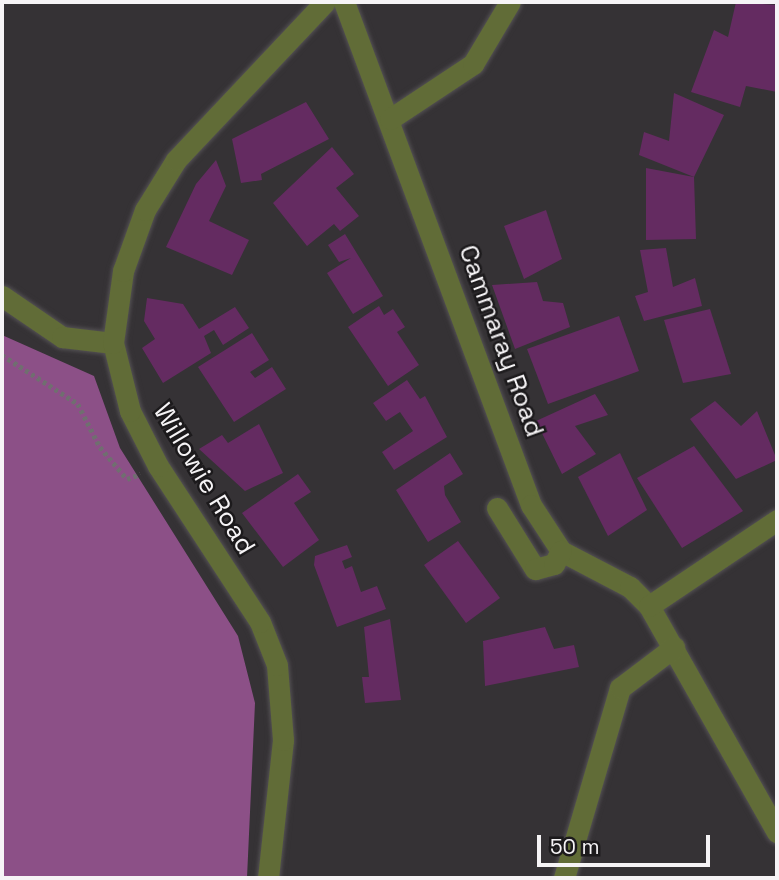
<!DOCTYPE html>
<html>
<head>
<meta charset="utf-8">
<style>
  body { margin:0 }
  #map { position:relative; width:779px; height:880px; overflow:hidden; background:#353235; font-family:"Space Grotesk",sans-serif }
  div>[style] { position:absolute }
  .forest>* { inset:0; background:#8c5087 }
  .building>* { inset:0; background:#642b61 }
  .path>* { height:4.5px; margin-top:-2.25px; transform-origin:0; background:repeating-linear-gradient(90deg,#706e70 0 3.5px,transparent 0 7px) }
  .roads { filter:drop-shadow(0 0 2px #545154) drop-shadow(0 0 2px #545154) }
  .minor>* { height:21px; margin:-10.5px; padding:0 10.5px; transform-origin:10.5px; border-radius:10.5px; background:#616c37 }
  span { translate:-50% -50%; white-space:nowrap; text-align:center; line-height:1.15; -webkit-text-stroke:5px #1c1a1c; paint-order:stroke }
  .street-label { font-size:26px; color:#f6f4f6 }
  .frame { position:absolute; inset:0; border:4px solid #f6f4f6; pointer-events:none }
  .scale { position:absolute; left:537px; top:835px; width:173px; height:32px; box-sizing:border-box; border:4px solid #f6f4f6; border-top:0; padding-left:9px; font-size:21px; line-height:24px; white-space:nowrap; color:#f6f4f6; -webkit-text-stroke:5px #1c1a1c; paint-order:stroke }
</style>
</head>
<body>
<div id="map">
  <div class="forest">
    <i style="clip-path:polygon(2px 335px,94px 376px,120px 448px,238px 636px,255px 703px,247px 878px,2px 878px)"></i>
  </div>
  <div class="building">
    <i style="clip-path:polygon(736px 2px,777px 5px,777px 92px,746px 86px,740px 107px,691px 92px,714px 30px,728px 37px)"></i>
    <i style="clip-path:polygon(674px 93px,724px 115px,694px 177px,639px 155px,644px 132px,669px 141px)"></i>
    <i style="clip-path:polygon(306px 102px,329px 139px,261px 174px,262px 180px,241px 183px,232px 139px)"></i>
    <i style="clip-path:polygon(332px 147px,354px 174px,336px 188px,359px 216px,340px 231px,334px 224px,307px 246px,273px 203px)"></i>
    <i style="clip-path:polygon(216px 160px,226px 186px,209px 221px,249px 240px,232px 275px,166px 247px,196px 184px)"></i>
    <i style="clip-path:polygon(646px 168px,694px 177px,696px 239px,646px 240px)"></i>
    <i style="clip-path:polygon(546px 210px,562px 259px,524px 279px,504px 226px)"></i>
    <i style="clip-path:polygon(345px 234px,383px 296px,353px 314px,327px 273px,351px 258px,339px 262px,328px 245px)"></i>
    <i style="clip-path:polygon(666px 248px,673px 287px,695px 278px,702px 306px,644px 321px,635px 296px,648px 292px,640px 250px)"></i>
    <i style="clip-path:polygon(537px 282px,543px 301px,563px 303px,570px 327px,515px 349px,492px 285px)"></i>
    <i style="clip-path:polygon(147px 298px,183px 304px,199px 329px,235px 307px,249px 328px,223px 345px,214px 330px,204px 336px,211px 353px,163px 383px,142px 348px,155px 339px,144px 321px)"></i>
    <i style="clip-path:polygon(379px 306px,384px 315px,393px 309px,405px 327px,397px 332px,419px 365px,388px 386px,348px 327px)"></i>
    <i style="clip-path:polygon(710px 309px,731px 374px,683px 383px,664px 320px)"></i>
    <i style="clip-path:polygon(619px 316px,639px 371px,548px 404px,527px 349px)"></i>
    <i style="clip-path:polygon(252px 333px,269px 360px,250px 372px,255px 378px,272px 367px,286px 389px,234px 422px,198px 367px)"></i>
    <i style="clip-path:polygon(407px 380px,420px 399px,425px 396px,447px 437px,394px 470px,382px 452px,413px 431px,400px 412px,386px 421px,373px 403px)"></i>
    <i style="clip-path:polygon(595px 394px,608px 415px,575px 426px,596px 454px,562px 474px,536px 421px)"></i>
    <i style="clip-path:polygon(715px 401px,741px 426px,757px 411px,777px 460px,736px 479px,690px 419px)"></i>
    <i style="clip-path:polygon(259px 424px,283px 473px,245px 491px,199px 449px,222px 435px,228px 443px)"></i>
    <i style="clip-path:polygon(694px 446px,743px 511px,682px 548px,637px 478px)"></i>
    <i style="clip-path:polygon(450px 453px,463px 474px,444px 486px,445px 495px,461px 522px,428px 542px,396px 490px)"></i>
    <i style="clip-path:polygon(620px 453px,647px 510px,608px 536px,578px 477px)"></i>
    <i style="clip-path:polygon(298px 474px,311px 492px,294px 503px,319px 540px,283px 567px,242px 513px)"></i>
    <i style="clip-path:polygon(458px 541px,500px 598px,466px 623px,424px 565px)"></i>
    <i style="clip-path:polygon(347px 545px,352px 557px,342px 561px,345px 569px,352px 566px,361px 592px,377px 586px,386px 609px,337px 627px,314px 565px,315px 556px)"></i>
    <i style="clip-path:polygon(390px 619px,401px 700px,365px 703px,362px 677px,369px 677px,364px 627px)"></i>
    <i style="clip-path:polygon(545px 627px,554px 649px,574px 645px,579px 667px,485px 686px,483px 641px)"></i>
  </div>
  <div class="path">
    <i style="left:2px;top:355px;width:90px;rotate:32.8deg"></i>
    <i style="left:78px;top:404px;width:48px;rotate:62.9deg"></i>
    <i style="left:100px;top:447px;width:42px;rotate:49.8deg"></i>
    <i style="left:127px;top:479px;width:14px;rotate:-21deg"></i>
  </div>
  <div class="roads">
    <div class="minor">
      <i style="left:344px;top:2px;width:537px;rotate:69.61deg"></i>
      <i style="left:531px;top:505px;width:55px;rotate:56.9deg"></i>
      <i style="left:561px;top:551px;width:78px;rotate:27.6deg"></i>
      <i style="left:630px;top:587px;width:27px;rotate:45deg"></i>
      <i style="left:649px;top:606px;width:260px;rotate:60.5deg"></i>
      <i style="left:390px;top:119px;width:100px;rotate:-33.5deg"></i>
      <i style="left:473px;top:64px;width:72px;rotate:-59.2deg"></i>
      <i style="left:2px;top:296px;width:73px;rotate:34.3deg"></i>
      <i style="left:62px;top:337px;width:51px;rotate:6.7deg"></i>
      <i style="left:497px;top:508px;width:72px;rotate:58.1deg"></i>
      <i style="left:535px;top:569px;width:20px;rotate:-15deg"></i>
      <i style="left:554px;top:564px;width:15px;rotate:-62deg"></i>
      <i style="left:649px;top:606px;width:154px;rotate:-33.9deg"></i>
      <i style="left:268px;top:878px;width:139px;rotate:-83.8deg"></i>
      <i style="left:283px;top:740px;width:75px;rotate:-94.6deg"></i>
      <i style="left:277px;top:665px;width:46px;rotate:-111.6deg"></i>
      <i style="left:260px;top:622px;width:186px;rotate:-123.2deg"></i>
      <i style="left:158px;top:466px;width:62px;rotate:-117deg"></i>
      <i style="left:130px;top:411px;width:70px;rotate:-104deg"></i>
      <i style="left:113px;top:343px;width:73px;rotate:-82.1deg"></i>
      <i style="left:123px;top:271px;width:65px;rotate:-70.2deg"></i>
      <i style="left:145px;top:210px;width:59px;rotate:-58.2deg"></i>
      <i style="left:176px;top:160px;width:217px;rotate:-46.7deg"></i>
      <i style="left:564px;top:878px;width:198px;rotate:-73.6deg"></i>
      <i style="left:620px;top:688px;width:68px;rotate:-37.2deg"></i>
    </div>
  </div>
  <div class="street-label">
    <span style="left:501px;top:341px;rotate:70deg">Cammaray Road</span>
    <span style="left:204px;top:479px;rotate:59deg">Willowie Road</span>
  </div>
  <div class="frame"></div>
  <div class="scale">50 m</div>
</div>
</body>
</html>
